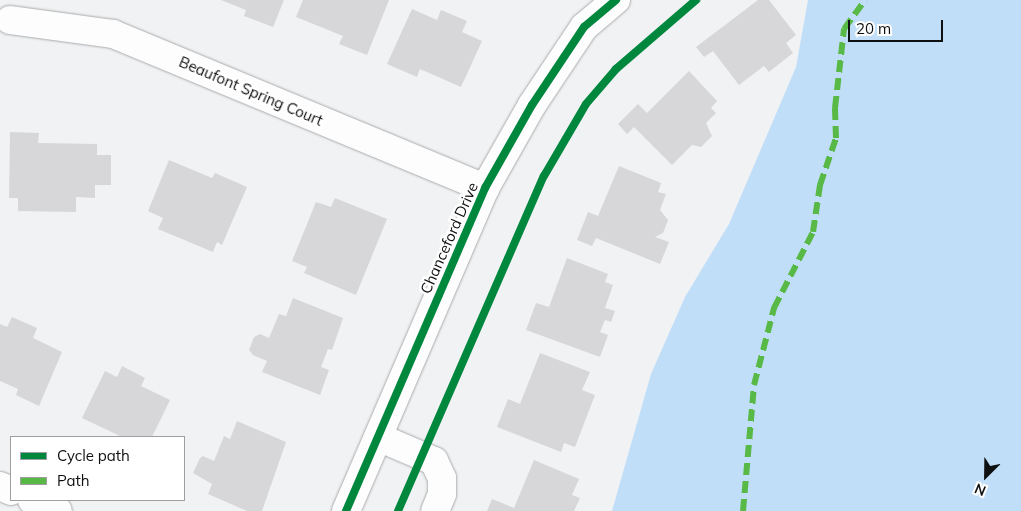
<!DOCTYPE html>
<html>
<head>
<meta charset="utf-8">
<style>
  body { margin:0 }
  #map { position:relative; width:1021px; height:511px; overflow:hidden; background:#f0f2f4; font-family:Mulish,sans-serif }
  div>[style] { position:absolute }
  .green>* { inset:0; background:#c0def8 }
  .building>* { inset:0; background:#d7d7d9 }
  .roads { filter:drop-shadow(0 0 1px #aaabac) drop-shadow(0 0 1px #aaabac) }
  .minor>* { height:28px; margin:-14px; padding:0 14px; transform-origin:14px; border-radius:14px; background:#fdfdfd }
  .quiet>* { height:6px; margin-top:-3px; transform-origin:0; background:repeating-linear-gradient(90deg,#58b947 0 12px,transparent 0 18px) }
  .cycleway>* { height:8px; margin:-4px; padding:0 4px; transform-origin:4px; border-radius:4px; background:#00873e }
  span { translate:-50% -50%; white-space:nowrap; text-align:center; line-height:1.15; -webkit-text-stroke:5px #fff; paint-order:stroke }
  .street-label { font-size:15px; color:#0f1011 }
  .legend { position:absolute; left:10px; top:436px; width:175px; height:65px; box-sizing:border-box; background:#fff; border:1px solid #9f9fa0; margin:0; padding:6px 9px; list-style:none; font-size:15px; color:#0f1011 }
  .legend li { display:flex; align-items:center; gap:10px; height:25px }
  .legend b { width:25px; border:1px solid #9f9fa0 }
  .north { position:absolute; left:961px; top:451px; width:50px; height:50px; -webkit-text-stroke:4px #fff; paint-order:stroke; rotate:203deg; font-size:14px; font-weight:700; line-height:20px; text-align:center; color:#0f1011 }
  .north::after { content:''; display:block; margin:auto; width:18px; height:22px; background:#0f1011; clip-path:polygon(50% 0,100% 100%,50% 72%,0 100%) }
  .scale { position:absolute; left:848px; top:20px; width:95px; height:22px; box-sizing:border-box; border:2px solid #0f1011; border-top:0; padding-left:6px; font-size:15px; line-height:18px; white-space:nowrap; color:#0f1011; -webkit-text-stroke:4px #fff; paint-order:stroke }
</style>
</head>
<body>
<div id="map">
  <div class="green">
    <i style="clip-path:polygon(808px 0,1021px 0,1021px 511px,612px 511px,651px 374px,685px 297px,729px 224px,796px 67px)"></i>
  </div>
  <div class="building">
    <i style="clip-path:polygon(221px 0,284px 0,273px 27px,244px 16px,246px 10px)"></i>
    <i style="clip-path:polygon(303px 0,389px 0,367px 55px,339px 44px,343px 36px,296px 17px)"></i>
    <i style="clip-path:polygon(758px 0,769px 0,796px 35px,786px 43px,793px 53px,769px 72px,764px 66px,739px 85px,713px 51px,704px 57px,696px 47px)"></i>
    <i style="clip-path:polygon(412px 9px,437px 20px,441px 10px,467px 21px,462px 32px,482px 41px,461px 87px,420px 69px,417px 77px,387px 64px)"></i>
    <i style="clip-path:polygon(689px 71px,717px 101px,711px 108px,716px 113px,706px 123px,712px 136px,701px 147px,692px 145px,672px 165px,634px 127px,627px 134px,618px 124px,638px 104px,647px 113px)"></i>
    <i style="clip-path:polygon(10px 132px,39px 133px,38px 143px,97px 144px,97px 155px,111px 155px,111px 185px,95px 185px,95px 198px,76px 197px,76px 212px,18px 211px,18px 198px,9px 198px)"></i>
    <i style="clip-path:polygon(169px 160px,212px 178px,215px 173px,247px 187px,222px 245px,217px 242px,213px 252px,158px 229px,163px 218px,148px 211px)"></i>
    <i style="clip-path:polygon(619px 166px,661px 183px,658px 192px,666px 194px,660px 210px,668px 220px,663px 233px,655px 237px,669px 242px,660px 264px,596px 238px,592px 246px,577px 240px,588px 212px,598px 216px)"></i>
    <i style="clip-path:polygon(335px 198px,387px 219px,356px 295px,304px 273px,307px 267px,292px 261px,316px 202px,331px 207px)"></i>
    <i style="clip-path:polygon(567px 258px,608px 274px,605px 282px,613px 285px,605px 308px,615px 311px,611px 322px,605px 320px,600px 332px,608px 335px,600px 357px,526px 330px,536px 303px,549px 307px)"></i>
    <i style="clip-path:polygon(293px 298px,343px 318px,332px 350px,328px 349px,321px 367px,329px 370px,320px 395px,262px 372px,267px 361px,253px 355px,249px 350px,254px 337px,260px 334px,269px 338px,279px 314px,286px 316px)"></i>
    <i style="clip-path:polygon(12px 317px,37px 328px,33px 338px,62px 352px,39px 406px,16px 395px,18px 389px,0 381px,0 324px,7px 327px)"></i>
    <i style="clip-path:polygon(540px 353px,590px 372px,582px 390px,595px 395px,575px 447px,564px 443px,561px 452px,497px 427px,508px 399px,520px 404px)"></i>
    <i style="clip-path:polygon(122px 366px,145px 378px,141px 386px,170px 400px,152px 437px,122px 437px,82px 418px,105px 371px,117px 377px)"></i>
    <i style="clip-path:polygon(237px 421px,286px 442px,262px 511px,247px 511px,208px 494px,212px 484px,193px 473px,200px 458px,203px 456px,214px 461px,224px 436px,230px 439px)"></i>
    <i style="clip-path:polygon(534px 460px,579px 479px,572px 495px,580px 498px,574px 511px,487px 511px,492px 499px,514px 508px)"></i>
  </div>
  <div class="roads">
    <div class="minor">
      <i style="left:10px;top:20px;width:104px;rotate:7.7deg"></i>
      <i style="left:113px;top:34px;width:403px;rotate:22.5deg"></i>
      <i style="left:378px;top:437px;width:61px;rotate:23.2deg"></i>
      <i style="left:434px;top:461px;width:19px;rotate:65deg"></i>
      <i style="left:442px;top:478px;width:16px;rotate:90deg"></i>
      <i style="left:442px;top:494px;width:18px;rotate:112deg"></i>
      <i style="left:0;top:486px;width:12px;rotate:24deg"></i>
      <i style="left:32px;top:500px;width:28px;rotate:23deg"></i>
      <i style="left:346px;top:511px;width:352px;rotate:-66.7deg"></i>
      <i style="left:485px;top:188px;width:95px;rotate:-60.5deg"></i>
      <i style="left:532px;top:105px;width:94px;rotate:-56.3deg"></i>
      <i style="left:584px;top:27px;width:42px;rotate:-40.2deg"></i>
    </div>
  </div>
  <div class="quiet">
    <i style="left:743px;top:511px;width:126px;rotate:-85deg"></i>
    <i style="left:754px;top:385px;width:80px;rotate:-75.4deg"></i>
    <i style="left:774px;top:308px;width:85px;rotate:-62.8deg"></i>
    <i style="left:813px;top:232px;width:48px;rotate:-81.5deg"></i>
    <i style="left:820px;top:185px;width:50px;rotate:-71.2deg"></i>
    <i style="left:836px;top:138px;width:30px;rotate:-92deg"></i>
    <i style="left:835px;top:108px;width:80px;rotate:-83.5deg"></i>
    <i style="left:844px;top:29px;width:36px;rotate:-54deg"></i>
  </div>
  <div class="cycleway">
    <i style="left:346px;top:511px;width:352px;rotate:-66.7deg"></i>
    <i style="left:485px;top:188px;width:95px;rotate:-60.5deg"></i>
    <i style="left:532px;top:105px;width:94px;rotate:-56.3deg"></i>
    <i style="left:584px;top:27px;width:42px;rotate:-40.2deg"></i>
    <i style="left:398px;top:511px;width:365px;rotate:-66.5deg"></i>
    <i style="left:544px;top:176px;width:83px;rotate:-59.7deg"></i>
    <i style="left:586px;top:104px;width:46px;rotate:-49.4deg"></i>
    <i style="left:616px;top:69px;width:106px;rotate:-40.8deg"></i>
  </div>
  <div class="street-label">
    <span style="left:251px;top:91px;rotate:23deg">Beaufont Spring Court</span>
    <span style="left:449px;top:238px;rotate:-66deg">Chanceford Drive</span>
  </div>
  <ul class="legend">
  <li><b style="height:6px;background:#00873e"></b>Cycle path</li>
  <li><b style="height:6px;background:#58b947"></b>Path</li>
  </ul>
  <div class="north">N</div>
  <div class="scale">20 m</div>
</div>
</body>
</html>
